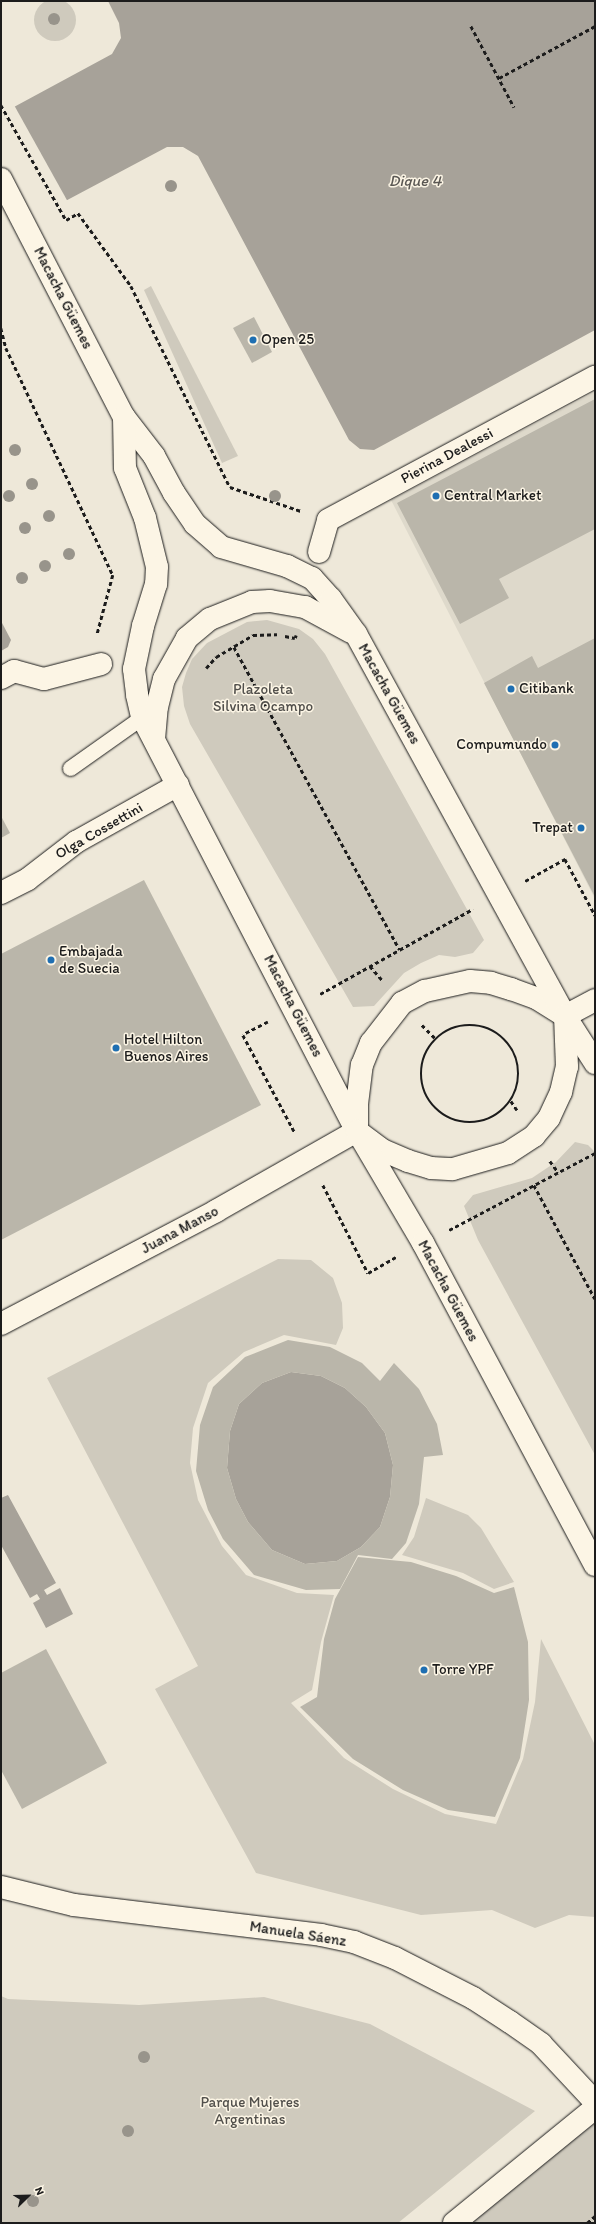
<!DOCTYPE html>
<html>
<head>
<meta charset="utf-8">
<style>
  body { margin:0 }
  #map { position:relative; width:596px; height:2224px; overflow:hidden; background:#eee8d9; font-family:Itim,sans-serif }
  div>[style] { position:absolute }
  .built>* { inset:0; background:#ded9cb }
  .green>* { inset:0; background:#cfcabd }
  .round { border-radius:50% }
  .water>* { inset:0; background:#a7a299 }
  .pier>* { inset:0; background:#eee8d9 }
  .building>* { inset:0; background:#bab6aa }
  .path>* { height:2.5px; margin-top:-1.25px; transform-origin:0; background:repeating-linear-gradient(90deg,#1c1c1c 0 4px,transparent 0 7px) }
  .path>.ring { margin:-1.25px; padding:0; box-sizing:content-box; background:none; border:2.5px solid #1c1c1c; border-radius:50% }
  .roads { filter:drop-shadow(0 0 1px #1c1c1c) drop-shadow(0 0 1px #1c1c1c) }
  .service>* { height:15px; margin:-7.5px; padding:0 7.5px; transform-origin:7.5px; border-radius:7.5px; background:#fcf5e5 }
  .pedestrian>* { height:22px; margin:-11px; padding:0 11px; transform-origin:11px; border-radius:11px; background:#fcf5e5 }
  .minor>* { height:22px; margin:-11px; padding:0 11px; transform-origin:11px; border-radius:11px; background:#fcf5e5 }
  .tertiary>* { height:22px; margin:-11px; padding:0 11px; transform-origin:11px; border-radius:11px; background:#fcf5e5 }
  .secondary>* { height:22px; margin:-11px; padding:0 11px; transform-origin:11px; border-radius:11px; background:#fcf5e5 }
  .trees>* { width:12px; height:12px; margin:-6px; border-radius:50%; background:#98948b }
  .dots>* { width:11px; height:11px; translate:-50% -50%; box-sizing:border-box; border:2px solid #fcf5e5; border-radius:50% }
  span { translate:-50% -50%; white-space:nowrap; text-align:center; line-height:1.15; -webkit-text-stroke:3px #fcf5e5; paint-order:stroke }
  .street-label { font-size:15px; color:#1c1c1c }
  .poi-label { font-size:15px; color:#1c1c1c }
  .left { translate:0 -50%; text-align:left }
  .right { translate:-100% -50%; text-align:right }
  .park-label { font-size:15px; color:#52504c }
  .water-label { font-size:16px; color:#5b5854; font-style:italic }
  .frame { position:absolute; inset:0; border:2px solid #1c1c1c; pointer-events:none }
  .north { position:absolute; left:8px; top:2176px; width:40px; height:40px; -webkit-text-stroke:3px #fcf5e5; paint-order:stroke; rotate:67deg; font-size:11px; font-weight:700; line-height:16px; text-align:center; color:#1c1c1c }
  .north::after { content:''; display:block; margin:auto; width:14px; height:18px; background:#1c1c1c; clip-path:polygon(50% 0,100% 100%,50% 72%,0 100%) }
</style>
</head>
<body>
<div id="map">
  <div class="built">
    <i style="clip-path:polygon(595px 392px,595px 899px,391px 500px)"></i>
  </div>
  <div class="green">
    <i class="round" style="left:34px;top:-1px;width:42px;height:42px"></i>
    <i style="clip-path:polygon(151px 286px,238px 456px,222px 463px,144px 290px)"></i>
    <i style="clip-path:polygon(267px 620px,299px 629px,313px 639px,325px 654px,484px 940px,473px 953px,455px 957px,439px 955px,421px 963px,404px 973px,374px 1006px,353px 1007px,190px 724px,184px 706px,182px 687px,186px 673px,192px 659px,207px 643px,247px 622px)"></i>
    <i style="clip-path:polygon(575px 1142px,588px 1145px,595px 1152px,595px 1455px,478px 1240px,464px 1206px,473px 1195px,532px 1178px,556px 1162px)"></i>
    <i style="clip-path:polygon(278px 1259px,311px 1260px,333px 1278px,342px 1303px,343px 1328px,336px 1345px,284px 1335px,244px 1352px,208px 1383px,193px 1428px,190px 1463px,198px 1500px,222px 1546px,246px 1575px,297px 1593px,334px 1595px,321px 1642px,312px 1690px,291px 1703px,344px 1758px,393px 1789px,445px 1814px,496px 1824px,523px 1759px,535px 1702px,541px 1639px,595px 1745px,595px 1917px,569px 1915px,535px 1928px,492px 1910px,421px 1915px,256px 1873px,155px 1689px,198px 1666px,47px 1378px)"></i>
    <i style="clip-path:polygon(426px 1498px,468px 1515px,481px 1528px,514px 1582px,494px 1589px,463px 1573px,402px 1555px,414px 1537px)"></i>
    <i style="clip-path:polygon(1px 1996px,8px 1999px,139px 2005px,264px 1997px,370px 2024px,535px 2111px,398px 2223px,1px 2223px)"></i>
    <i style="clip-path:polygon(595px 2108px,595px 2223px,454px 2223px)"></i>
  </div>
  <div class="water">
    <i style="clip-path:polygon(108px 1px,595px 1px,595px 330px,374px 450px,360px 449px,349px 440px,198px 156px,183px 147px,167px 147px,24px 223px,1px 114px,112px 54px,121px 38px,119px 23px)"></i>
    <i style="clip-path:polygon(1px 621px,11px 640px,8px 647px,1px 651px)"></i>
    <i style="clip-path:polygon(291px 1372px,321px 1376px,345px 1388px,366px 1407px,385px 1433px,393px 1465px,390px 1497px,380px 1527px,361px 1547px,337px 1561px,305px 1564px,272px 1550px,248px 1522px,236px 1499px,227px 1468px,230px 1431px,239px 1404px,262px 1383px)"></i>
    <i style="clip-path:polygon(8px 1495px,56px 1583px,44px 1590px,47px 1595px,60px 1588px,73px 1614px,46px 1628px,33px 1603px,40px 1599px,37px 1594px,30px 1598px,1px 1545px,1px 1498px)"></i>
  </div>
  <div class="pier">
    <i style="clip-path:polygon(14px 105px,68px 202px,1px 238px,1px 112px)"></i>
  </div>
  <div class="building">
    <i style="clip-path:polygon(254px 317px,272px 352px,252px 363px,233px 328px)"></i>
    <i style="clip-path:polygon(595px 399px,595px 529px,499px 579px,509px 598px,460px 624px,397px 503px)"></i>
    <i style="clip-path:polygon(595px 638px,595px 897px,484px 683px,532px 656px,538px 668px)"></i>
    <i style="clip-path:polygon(1px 816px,10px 833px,1px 838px)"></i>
    <i style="clip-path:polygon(144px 880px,261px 1105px,1px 1240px,1px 954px)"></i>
    <i style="clip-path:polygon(evenodd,288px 1340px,330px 1347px,362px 1363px,380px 1381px,394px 1363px,419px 1389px,437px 1424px,443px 1455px,424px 1457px,419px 1504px,406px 1543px,392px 1559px,358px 1555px,340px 1589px,306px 1590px,254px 1575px,223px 1539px,208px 1510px,196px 1471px,200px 1425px,213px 1387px,245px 1357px,288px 1340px,291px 1372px,321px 1376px,345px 1388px,366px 1407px,385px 1433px,393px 1465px,390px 1497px,380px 1527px,361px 1547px,337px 1561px,305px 1564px,272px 1550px,248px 1522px,236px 1499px,227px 1468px,230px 1431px,239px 1404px,262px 1383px,291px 1372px)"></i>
    <i style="clip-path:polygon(358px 1557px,411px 1562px,456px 1576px,494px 1593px,514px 1587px,528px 1642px,529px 1700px,520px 1758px,495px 1817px,448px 1810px,403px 1790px,353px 1759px,300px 1707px,317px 1697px,324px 1639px,335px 1599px)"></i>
    <i style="clip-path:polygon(46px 1649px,107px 1763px,22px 1809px,1px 1770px,1px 1673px)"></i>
  </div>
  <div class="path">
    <i style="left:471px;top:26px;width:92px;rotate:62deg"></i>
    <i style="left:499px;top:78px;width:109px;rotate:-28.4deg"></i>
    <i style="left:1px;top:105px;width:132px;rotate:60.5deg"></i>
    <i style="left:66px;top:220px;width:14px;rotate:-30deg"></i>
    <i style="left:78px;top:213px;width:90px;rotate:54deg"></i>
    <i style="left:131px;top:286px;width:224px;rotate:63.8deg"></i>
    <i style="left:230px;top:487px;width:75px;rotate:18.7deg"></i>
    <i style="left:1px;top:328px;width:21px;rotate:76deg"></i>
    <i style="left:6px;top:348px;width:251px;rotate:64.8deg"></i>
    <i style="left:113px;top:575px;width:62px;rotate:104.9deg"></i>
    <i style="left:285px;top:636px;width:10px;rotate:11deg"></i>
    <i style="left:295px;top:638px;width:3px;rotate:-72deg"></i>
    <i style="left:234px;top:647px;width:345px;rotate:61.3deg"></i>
    <i style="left:206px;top:668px;width:15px;rotate:-48deg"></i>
    <i style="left:216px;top:657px;width:43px;rotate:-30.7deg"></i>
    <i style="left:253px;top:635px;width:24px;rotate:-2deg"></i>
    <i style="left:525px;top:881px;width:46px;rotate:-28.8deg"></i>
    <i style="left:565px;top:859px;width:64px;rotate:61.8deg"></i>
    <i style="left:370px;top:966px;width:20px;rotate:49deg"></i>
    <i style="left:320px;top:994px;width:175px;rotate:-29.1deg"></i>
    <i style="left:268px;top:1022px;width:28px;rotate:153deg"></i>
    <i style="left:243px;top:1035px;width:111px;rotate:62deg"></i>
    <i style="left:422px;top:1025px;width:20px;rotate:45deg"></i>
    <i class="ring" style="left:421px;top:1025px;width:95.5px;height:95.5px"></i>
    <i style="left:511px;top:1101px;width:11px;rotate:56deg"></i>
    <i style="left:550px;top:1161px;width:14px;rotate:54deg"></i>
    <i style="left:323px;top:1185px;width:99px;rotate:62.9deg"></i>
    <i style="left:368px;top:1273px;width:32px;rotate:-30deg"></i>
    <i style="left:534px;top:1185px;width:129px;rotate:61.8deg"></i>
    <i style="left:449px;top:1230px;width:165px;rotate:-27.8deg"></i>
    <i style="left:587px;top:2223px;width:11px;rotate:-41deg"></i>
  </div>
  <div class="roads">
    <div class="service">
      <i style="left:70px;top:768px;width:88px;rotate:-35.3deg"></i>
    </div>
    <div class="pedestrian">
      <i style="left:319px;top:552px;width:33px;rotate:-74deg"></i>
      <i style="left:328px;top:520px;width:303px;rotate:-28.2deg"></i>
      <i style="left:1px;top:678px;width:15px;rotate:-28deg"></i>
      <i style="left:14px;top:671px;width:31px;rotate:15deg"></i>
      <i style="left:44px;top:679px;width:59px;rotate:-14.7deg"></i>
      <i style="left:1px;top:893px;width:30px;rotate:-27deg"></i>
      <i style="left:28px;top:879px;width:61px;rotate:-37.6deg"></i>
      <i style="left:76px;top:842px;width:117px;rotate:-29.2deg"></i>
    </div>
    <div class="minor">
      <i style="left:1px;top:1887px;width:75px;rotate:13.9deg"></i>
      <i style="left:74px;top:1905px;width:249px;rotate:6.9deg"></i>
      <i style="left:321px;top:1935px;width:34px;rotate:12deg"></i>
      <i style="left:354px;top:1942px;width:44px;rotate:21.3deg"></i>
      <i style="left:395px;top:1958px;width:88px;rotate:27.1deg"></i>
      <i style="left:473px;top:1998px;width:44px;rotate:33deg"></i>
      <i style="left:510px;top:2022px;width:38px;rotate:35deg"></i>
      <i style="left:541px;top:2044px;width:79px;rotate:47deg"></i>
    </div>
    <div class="tertiary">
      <i style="left:565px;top:1016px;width:34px;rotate:-28deg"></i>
      <i style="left:357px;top:1131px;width:31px;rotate:37deg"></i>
      <i style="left:382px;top:1150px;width:28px;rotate:23deg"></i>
      <i style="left:408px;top:1161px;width:24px;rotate:17deg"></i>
      <i style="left:431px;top:1168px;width:22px;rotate:3deg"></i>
      <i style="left:453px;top:1169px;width:57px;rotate:-16.2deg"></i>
      <i style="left:508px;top:1153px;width:31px;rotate:-33deg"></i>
      <i style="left:534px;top:1136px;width:23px;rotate:-50deg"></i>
      <i style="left:549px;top:1118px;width:29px;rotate:-65deg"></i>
      <i style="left:561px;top:1092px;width:26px;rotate:-77deg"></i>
      <i style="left:567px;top:1067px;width:51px;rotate:-92.2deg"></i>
      <i style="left:357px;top:1131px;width:27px;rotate:-90deg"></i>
      <i style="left:357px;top:1104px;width:39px;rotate:-83deg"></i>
      <i style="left:362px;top:1065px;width:24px;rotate:-68deg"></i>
      <i style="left:371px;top:1043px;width:51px;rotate:-52.2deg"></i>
      <i style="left:402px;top:1003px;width:26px;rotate:-28deg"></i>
      <i style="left:425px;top:991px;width:46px;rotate:-12.5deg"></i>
      <i style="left:470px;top:981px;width:21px;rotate:5deg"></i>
      <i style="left:491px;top:983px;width:21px;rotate:17deg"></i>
      <i style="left:511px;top:989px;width:27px;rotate:20deg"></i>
      <i style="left:536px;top:998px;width:34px;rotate:32deg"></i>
      <i style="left:1px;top:1324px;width:243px;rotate:-27.7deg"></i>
      <i style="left:216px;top:1211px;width:162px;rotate:-29.6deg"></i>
    </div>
    <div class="secondary">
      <i style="left:1px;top:179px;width:268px;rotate:62.7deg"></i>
      <i style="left:124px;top:417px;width:49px;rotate:52.4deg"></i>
      <i style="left:154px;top:456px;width:42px;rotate:61.6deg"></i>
      <i style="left:174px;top:493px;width:37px;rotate:56deg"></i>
      <i style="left:195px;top:524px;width:35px;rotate:41deg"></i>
      <i style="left:221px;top:547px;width:69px;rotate:16.1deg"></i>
      <i style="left:287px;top:566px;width:28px;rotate:26deg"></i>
      <i style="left:312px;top:578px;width:28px;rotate:48deg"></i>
      <i style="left:331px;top:599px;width:43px;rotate:54.5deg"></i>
      <i style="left:356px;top:634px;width:435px;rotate:61.3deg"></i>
      <i style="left:565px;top:1016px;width:56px;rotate:57.4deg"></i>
      <i style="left:124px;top:417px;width:51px;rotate:88.9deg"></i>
      <i style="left:125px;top:468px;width:54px;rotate:68.2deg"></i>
      <i style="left:145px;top:518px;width:50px;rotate:76.2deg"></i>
      <i style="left:157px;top:567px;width:17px;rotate:93deg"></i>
      <i style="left:156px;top:584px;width:44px;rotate:107.2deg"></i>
      <i style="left:143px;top:626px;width:44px;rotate:101.8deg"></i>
      <i style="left:134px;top:669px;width:26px;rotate:83deg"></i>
      <i style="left:137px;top:695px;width:23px;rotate:77deg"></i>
      <i style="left:142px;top:717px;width:466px;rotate:62.6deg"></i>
      <i style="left:357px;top:1131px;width:130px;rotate:59.5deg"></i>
      <i style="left:423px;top:1243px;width:365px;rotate:61.9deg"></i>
      <i style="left:154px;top:739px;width:32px;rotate:-85deg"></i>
      <i style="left:157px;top:707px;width:29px;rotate:-76deg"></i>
      <i style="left:164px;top:679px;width:47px;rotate:-60.7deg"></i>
      <i style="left:187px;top:638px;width:30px;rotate:-40deg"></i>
      <i style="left:210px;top:619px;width:45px;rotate:-22deg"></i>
      <i style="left:252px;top:602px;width:18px;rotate:-3deg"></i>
      <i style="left:270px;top:601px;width:36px;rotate:10deg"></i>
      <i style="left:305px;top:607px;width:52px;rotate:28.5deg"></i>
      <i style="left:454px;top:2223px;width:182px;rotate:-39.2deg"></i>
    </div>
  </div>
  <div class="trees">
    <i style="left:54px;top:19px"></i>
    <i style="left:171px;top:186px"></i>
    <i style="left:15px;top:450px"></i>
    <i style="left:32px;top:484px"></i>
    <i style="left:9px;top:496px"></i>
    <i style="left:275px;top:496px"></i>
    <i style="left:49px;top:516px"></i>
    <i style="left:25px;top:528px"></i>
    <i style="left:69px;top:554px"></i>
    <i style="left:45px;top:566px"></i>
    <i style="left:22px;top:578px"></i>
    <i style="left:144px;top:2057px"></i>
    <i style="left:128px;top:2131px"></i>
    <i style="left:33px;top:2201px"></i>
  </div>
  <div class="dots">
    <i style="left:253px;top:340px;background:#1f6fb2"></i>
    <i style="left:436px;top:496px;background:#1f6fb2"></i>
    <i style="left:511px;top:689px;background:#1f6fb2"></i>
    <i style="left:555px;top:745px;background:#1f6fb2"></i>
    <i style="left:581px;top:828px;background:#1f6fb2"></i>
    <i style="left:51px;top:960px;background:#1f6fb2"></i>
    <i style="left:116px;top:1048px;background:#1f6fb2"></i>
    <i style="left:424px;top:1670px;background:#1f6fb2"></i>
  </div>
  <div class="street-label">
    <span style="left:63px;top:298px;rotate:63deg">Macacha Güemes</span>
    <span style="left:447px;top:456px;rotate:-28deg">Pierina Dealessi</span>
    <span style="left:389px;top:694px;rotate:61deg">Macacha Güemes</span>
    <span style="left:99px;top:831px;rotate:-30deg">Olga Cossettini</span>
    <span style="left:293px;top:1006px;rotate:63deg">Macacha Güemes</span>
    <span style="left:180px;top:1230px;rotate:-28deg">Juana Manso</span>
    <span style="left:448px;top:1291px;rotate:62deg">Macacha Güemes</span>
    <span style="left:298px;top:1934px;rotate:9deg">Manuela Sáenz</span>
  </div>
  <div class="poi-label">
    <span class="left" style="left:261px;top:340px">Open 25</span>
    <span class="left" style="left:444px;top:496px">Central Market</span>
    <span class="left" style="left:519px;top:689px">Citibank</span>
    <span class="right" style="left:547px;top:745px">Compumundo</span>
    <span class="right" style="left:573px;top:828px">Trepat</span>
    <span class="left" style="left:59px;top:960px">Embajada<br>de Suecia</span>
    <span class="left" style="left:124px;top:1048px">Hotel Hilton<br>Buenos Aires</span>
    <span class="left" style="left:432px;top:1670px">Torre YPF</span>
  </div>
  <div class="park-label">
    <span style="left:263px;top:698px">Plazoleta<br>Silvina Ocampo</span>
    <span style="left:250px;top:2111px">Parque Mujeres<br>Argentinas</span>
  </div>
  <div class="water-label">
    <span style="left:415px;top:181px">Dique 4</span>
  </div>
  <div class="frame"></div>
  <div class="north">N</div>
</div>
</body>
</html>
